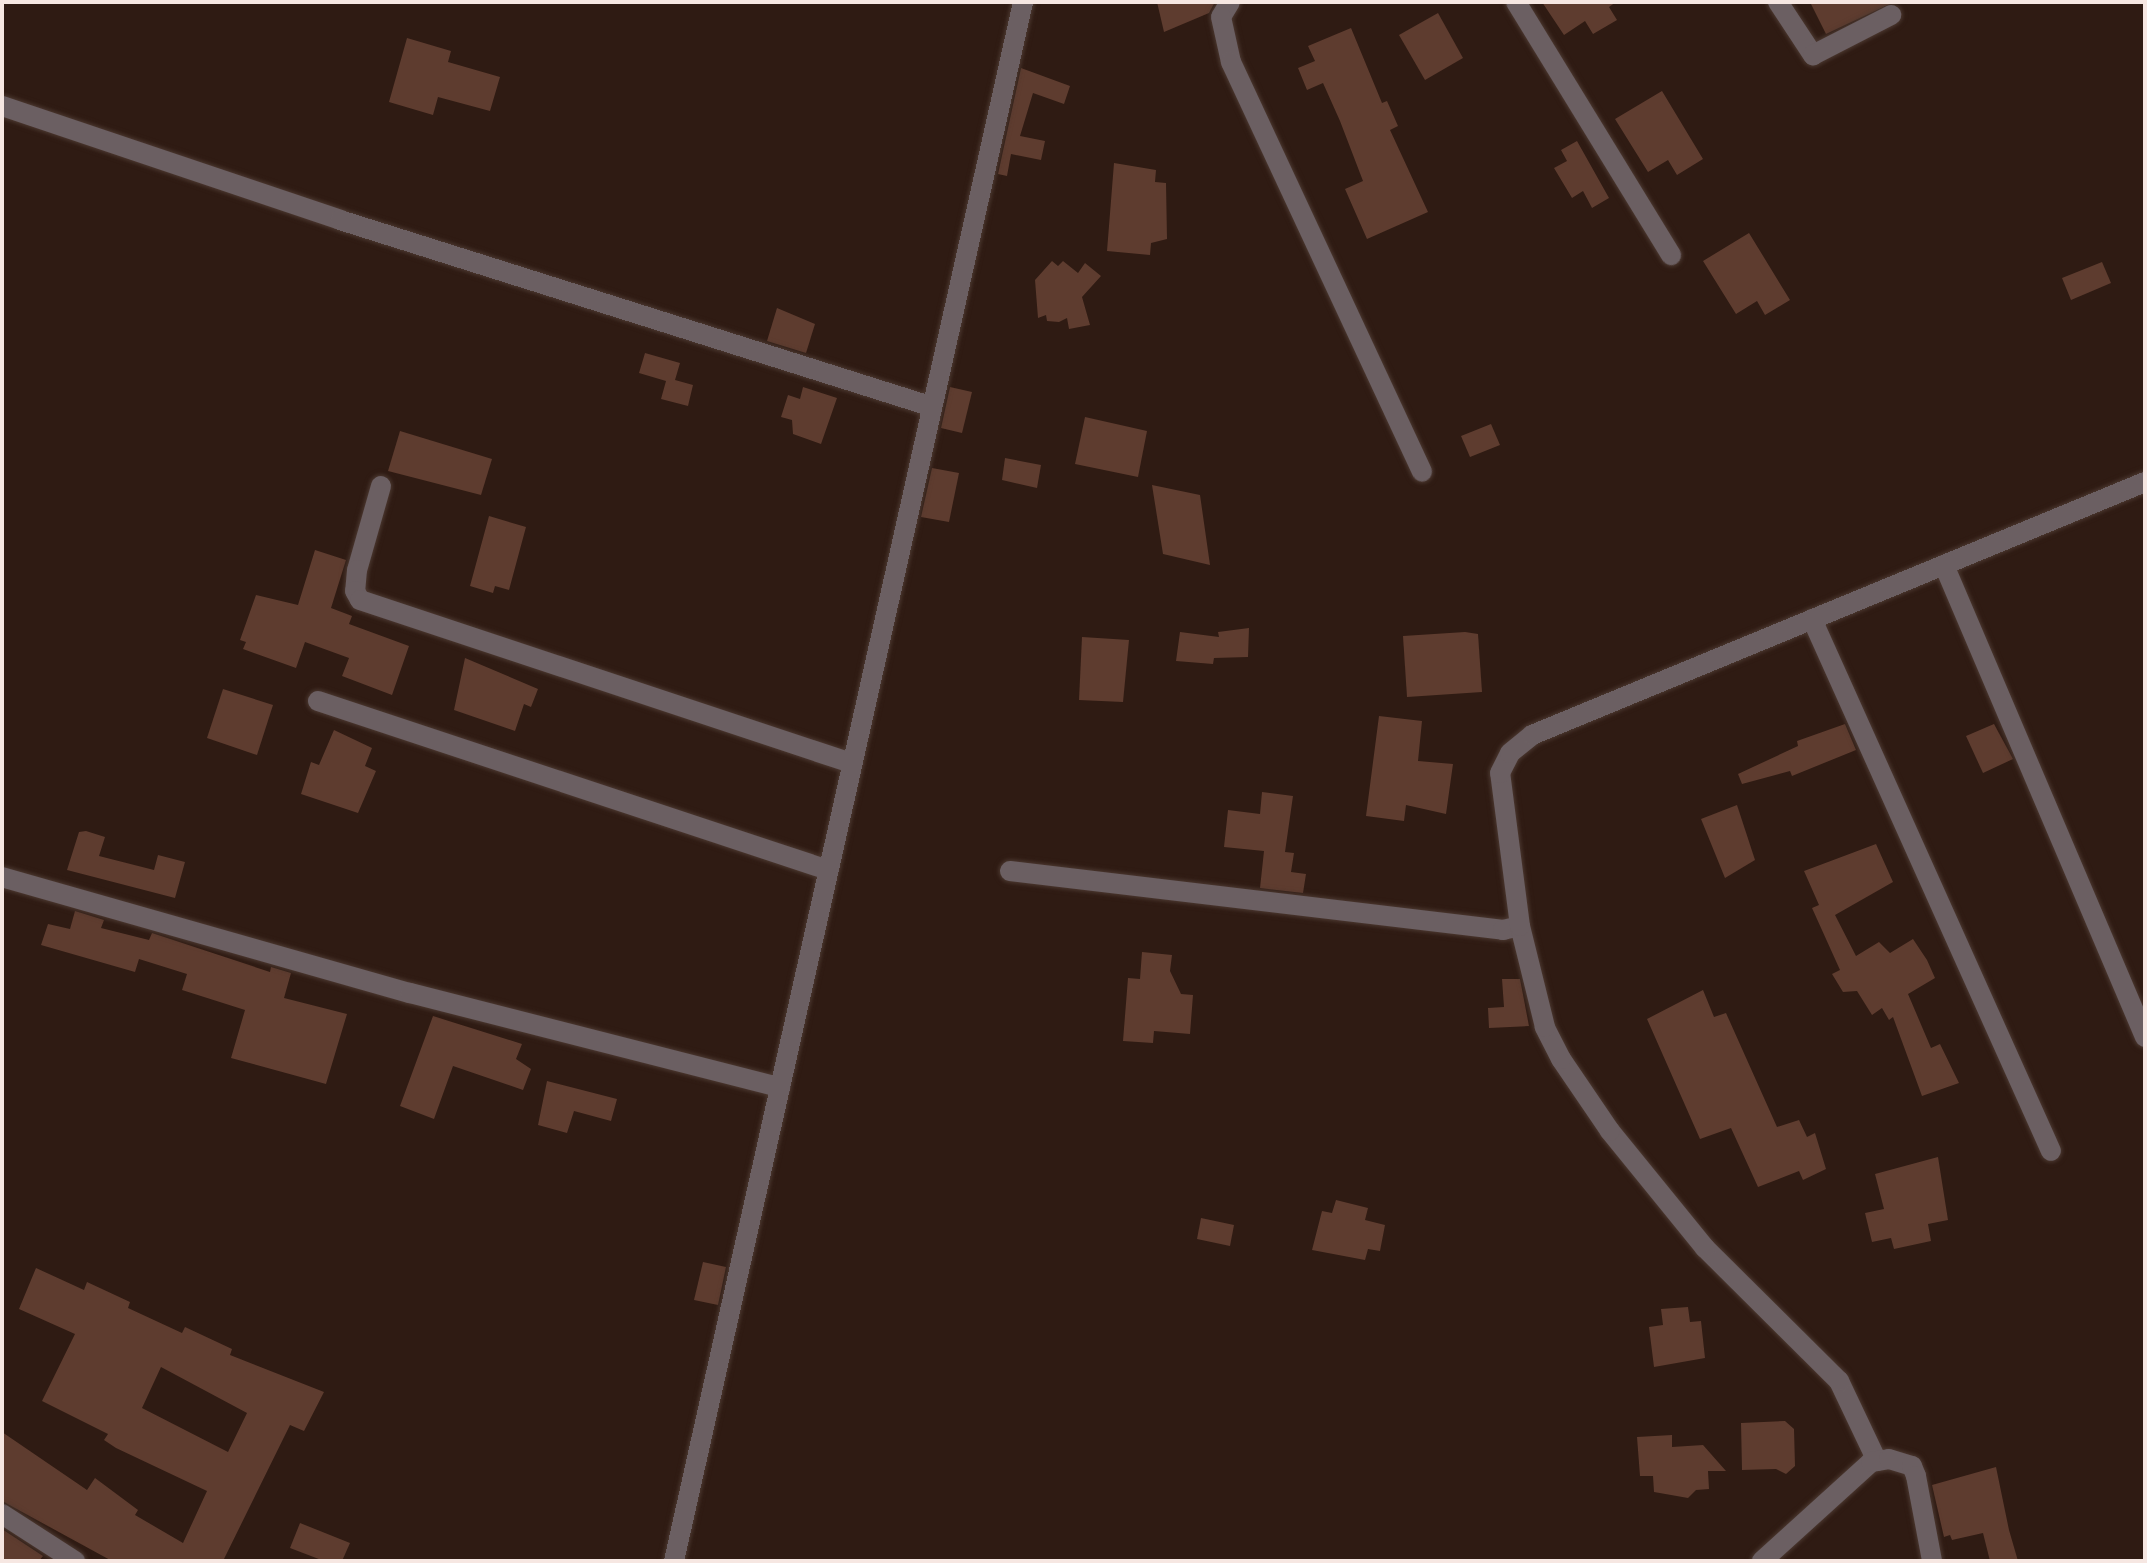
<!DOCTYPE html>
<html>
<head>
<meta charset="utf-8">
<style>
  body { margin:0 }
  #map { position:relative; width:2147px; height:1563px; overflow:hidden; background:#2f1b13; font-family:"Titillium Web",sans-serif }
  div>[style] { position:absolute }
  .building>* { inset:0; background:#5e3c2f }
  .roads { filter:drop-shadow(0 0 2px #4b3830) drop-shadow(0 0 2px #4b3830) }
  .minor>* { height:20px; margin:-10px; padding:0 10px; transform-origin:10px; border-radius:10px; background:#6b5f62 }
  span { translate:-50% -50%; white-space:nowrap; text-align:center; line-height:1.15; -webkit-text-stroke:6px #2f1b13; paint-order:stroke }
  .frame { position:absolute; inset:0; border:4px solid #f6e7e2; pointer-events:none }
</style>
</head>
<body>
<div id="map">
  <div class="building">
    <i style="clip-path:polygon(1157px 2px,1215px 2px,1209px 13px,1164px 32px)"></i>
    <i style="clip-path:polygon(1542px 2px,1616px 2px,1609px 7px,1617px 20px,1593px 34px,1585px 21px,1564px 35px)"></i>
    <i style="clip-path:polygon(1810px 2px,1894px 2px,1826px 34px)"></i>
    <i style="clip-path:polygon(1438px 13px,1463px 58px,1425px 80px,1399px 35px)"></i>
    <i style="clip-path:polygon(1351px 28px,1382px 103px,1387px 101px,1398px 126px,1390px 130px,1428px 212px,1367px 239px,1345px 189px,1363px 181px,1340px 121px,1323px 83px,1307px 90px,1298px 68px,1315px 61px,1308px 46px)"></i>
    <i style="clip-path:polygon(407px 38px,451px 51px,448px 62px,500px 77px,490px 111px,438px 97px,433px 115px,389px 102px)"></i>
    <i style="clip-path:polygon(1021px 68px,1070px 86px,1064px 104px,1033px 93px,1020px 136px,1045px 141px,1041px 160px,1011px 154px,1007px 176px,998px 174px)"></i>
    <i style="clip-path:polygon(1662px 91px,1703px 159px,1677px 175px,1668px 160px,1648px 172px,1615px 119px)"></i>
    <i style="clip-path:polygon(1577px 141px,1609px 198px,1592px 208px,1583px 191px,1572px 198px,1554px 168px,1567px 161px,1561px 150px)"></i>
    <i style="clip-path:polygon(1114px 163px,1156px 170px,1155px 182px,1166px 183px,1167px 239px,1151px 243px,1150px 255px,1107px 251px)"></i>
    <i style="clip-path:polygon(1749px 233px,1790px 300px,1765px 315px,1757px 301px,1736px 314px,1703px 261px)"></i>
    <i style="clip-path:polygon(1052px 261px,1058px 266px,1063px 261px,1078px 273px,1085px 263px,1101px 276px,1082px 297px,1090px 325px,1069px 329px,1067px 318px,1059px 322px,1047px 321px,1046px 315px,1038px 318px,1035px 280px)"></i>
    <i style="clip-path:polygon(2102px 262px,2111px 283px,2071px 300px,2062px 278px)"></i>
    <i style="clip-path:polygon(777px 308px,815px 324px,806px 353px,767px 341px)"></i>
    <i style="clip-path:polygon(645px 353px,680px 363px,675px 380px,693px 385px,688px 406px,661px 399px,666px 381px,639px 373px)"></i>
    <i style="clip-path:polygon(803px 387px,837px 398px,821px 444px,793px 434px,792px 420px,781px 417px,788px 395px,800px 399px)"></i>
    <i style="clip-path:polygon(950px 387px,972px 392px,962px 433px,941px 428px)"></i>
    <i style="clip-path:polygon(1085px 417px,1147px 431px,1138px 477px,1075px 464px)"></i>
    <i style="clip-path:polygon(1491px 424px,1500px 445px,1470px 457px,1461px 436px)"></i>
    <i style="clip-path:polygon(400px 431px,492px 459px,481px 495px,388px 471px)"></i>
    <i style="clip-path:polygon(1005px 458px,1041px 465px,1037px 488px,1002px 480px)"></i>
    <i style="clip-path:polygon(932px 468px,959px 473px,949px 522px,921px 517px)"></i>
    <i style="clip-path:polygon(1152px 485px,1200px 495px,1210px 565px,1163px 554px)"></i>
    <i style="clip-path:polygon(489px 516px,526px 527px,509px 590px,495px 586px,493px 593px,470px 586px)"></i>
    <i style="clip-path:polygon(315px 550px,346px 560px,331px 608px,352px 616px,349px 624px,409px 646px,392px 695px,342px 676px,349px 658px,305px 642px,296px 668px,243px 649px,246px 642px,240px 640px,256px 595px,298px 605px)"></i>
    <i style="clip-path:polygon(1249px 628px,1248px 657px,1214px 658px,1213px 664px,1176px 661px,1180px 632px,1219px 637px,1218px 632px)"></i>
    <i style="clip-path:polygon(1465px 632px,1478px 634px,1482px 692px,1407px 697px,1403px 636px)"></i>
    <i style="clip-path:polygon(1082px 637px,1129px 640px,1123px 702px,1079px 700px)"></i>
    <i style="clip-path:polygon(465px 658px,538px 689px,531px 707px,524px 704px,515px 731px,454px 710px)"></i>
    <i style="clip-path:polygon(223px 689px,273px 705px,257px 755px,207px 738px)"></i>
    <i style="clip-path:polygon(1379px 716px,1422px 721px,1418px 761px,1453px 764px,1446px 814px,1406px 805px,1404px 821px,1366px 816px)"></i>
    <i style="clip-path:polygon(1845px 724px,1856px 750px,1792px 776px,1790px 771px,1742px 784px,1738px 774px,1798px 746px,1797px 741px)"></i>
    <i style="clip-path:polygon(1994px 724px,2013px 759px,1983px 773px,1966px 736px)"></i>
    <i style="clip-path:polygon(334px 730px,372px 748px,365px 766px,376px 771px,358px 813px,301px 794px,311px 762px,319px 765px)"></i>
    <i style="clip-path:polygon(1262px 792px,1293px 796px,1285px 852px,1294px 853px,1291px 872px,1306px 874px,1303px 893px,1260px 888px,1264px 851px,1224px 847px,1228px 810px,1260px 814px)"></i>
    <i style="clip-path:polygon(1737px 805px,1755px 860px,1725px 878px,1701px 819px)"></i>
    <i style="clip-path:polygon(86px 831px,105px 837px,99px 856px,154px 870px,158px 855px,185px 862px,175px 898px,67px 870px,79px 832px)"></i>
    <i style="clip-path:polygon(1876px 844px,1893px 882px,1835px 915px,1856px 956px,1879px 942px,1890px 953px,1913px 939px,1927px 960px,1935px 978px,1908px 994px,1931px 1048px,1940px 1044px,1959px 1083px,1922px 1096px,1893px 1017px,1889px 1020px,1882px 1008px,1872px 1015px,1857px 991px,1843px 992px,1832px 974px,1840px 970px,1812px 908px,1819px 905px,1804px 871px)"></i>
    <i style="clip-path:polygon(75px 911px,104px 920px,101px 928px,149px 940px,152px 933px,270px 972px,271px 967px,291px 973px,284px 998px,347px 1014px,326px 1084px,231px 1058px,245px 1010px,182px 990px,187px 974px,139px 959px,135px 972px,41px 945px,48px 924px,70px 929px)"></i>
    <i style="clip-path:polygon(1142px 952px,1172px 955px,1170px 971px,1181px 994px,1193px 995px,1190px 1034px,1154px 1031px,1153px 1043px,1123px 1041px,1128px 978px,1140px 979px)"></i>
    <i style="clip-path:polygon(1502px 979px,1520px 979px,1529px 1026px,1489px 1028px,1488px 1008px,1504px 1007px)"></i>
    <i style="clip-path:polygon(1703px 990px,1714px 1017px,1726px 1013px,1777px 1127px,1799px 1120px,1807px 1137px,1815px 1133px,1826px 1169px,1803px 1180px,1799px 1171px,1758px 1187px,1731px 1128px,1700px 1139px,1647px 1019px)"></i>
    <i style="clip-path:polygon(433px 1016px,522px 1044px,516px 1059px,531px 1069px,523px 1090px,453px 1066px,434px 1119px,400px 1106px)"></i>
    <i style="clip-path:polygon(547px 1081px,617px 1099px,611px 1121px,574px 1111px,567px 1133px,538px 1125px)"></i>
    <i style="clip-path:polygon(1938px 1157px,1948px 1220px,1928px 1224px,1931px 1241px,1894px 1249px,1891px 1238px,1872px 1242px,1865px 1213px,1884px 1209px,1875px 1174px)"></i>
    <i style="clip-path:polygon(1336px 1200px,1368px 1208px,1365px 1220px,1385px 1225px,1380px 1251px,1368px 1249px,1365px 1260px,1312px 1250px,1322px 1211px,1332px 1213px)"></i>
    <i style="clip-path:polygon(1201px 1218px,1234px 1225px,1230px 1246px,1197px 1239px)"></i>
    <i style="clip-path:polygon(703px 1262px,726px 1267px,718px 1305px,694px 1300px)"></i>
    <i style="clip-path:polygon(evenodd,36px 1268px,84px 1290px,87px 1282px,130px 1302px,128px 1308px,182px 1333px,185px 1327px,232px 1349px,230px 1355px,324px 1392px,304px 1431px,290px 1425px,223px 1561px,112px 1561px,2px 1501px,2px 1432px,87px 1490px,95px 1478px,138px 1510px,135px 1515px,183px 1543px,207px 1491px,116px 1448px,104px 1440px,108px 1434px,42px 1401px,75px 1334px,19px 1309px,36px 1268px,161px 1367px,247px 1413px,228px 1452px,142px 1408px,161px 1367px)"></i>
    <i style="clip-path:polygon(1688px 1307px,1690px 1322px,1701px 1321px,1705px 1358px,1654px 1367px,1649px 1327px,1663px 1325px,1661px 1309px)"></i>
    <i style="clip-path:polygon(1785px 1421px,1794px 1429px,1795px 1466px,1786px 1474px,1776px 1469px,1742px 1470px,1741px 1423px)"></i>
    <i style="clip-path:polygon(1672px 1435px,1672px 1447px,1703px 1445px,1726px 1471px,1708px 1471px,1709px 1489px,1696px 1490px,1688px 1498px,1654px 1492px,1653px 1476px,1640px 1476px,1637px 1437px)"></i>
    <i style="clip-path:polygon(1996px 1467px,2009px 1530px,2018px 1561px,1990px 1561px,1983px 1533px,1952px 1540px,1950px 1535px,1944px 1537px,1932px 1485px)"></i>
    <i style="clip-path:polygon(300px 1523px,350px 1543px,342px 1561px,324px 1561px,290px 1548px)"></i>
    <i style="clip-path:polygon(2px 1529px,43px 1556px,39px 1561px,2px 1561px)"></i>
  </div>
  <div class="roads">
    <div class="minor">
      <i style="left:1230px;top:2px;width:17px;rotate:121deg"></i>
      <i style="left:1221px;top:17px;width:46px;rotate:77.5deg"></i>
      <i style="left:1231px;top:62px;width:452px;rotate:65deg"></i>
      <i style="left:1516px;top:2px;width:297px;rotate:58.5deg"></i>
      <i style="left:1778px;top:2px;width:64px;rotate:56.6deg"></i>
      <i style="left:1813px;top:55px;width:88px;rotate:-27.1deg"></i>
      <i style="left:2px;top:106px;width:357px;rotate:18.6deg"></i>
      <i style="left:340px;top:220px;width:619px;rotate:17.5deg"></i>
      <i style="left:381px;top:486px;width:87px;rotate:105.9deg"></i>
      <i style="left:357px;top:570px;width:21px;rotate:95deg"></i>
      <i style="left:355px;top:591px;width:10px;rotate:61deg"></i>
      <i style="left:360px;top:600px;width:517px;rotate:18.36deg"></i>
      <i style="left:1944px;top:565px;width:513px;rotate:66.93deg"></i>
      <i style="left:1812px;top:619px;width:583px;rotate:65.81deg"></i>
      <i style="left:318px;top:701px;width:537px;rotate:18.33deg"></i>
      <i style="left:1010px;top:871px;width:497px;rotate:6.8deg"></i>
      <i style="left:1503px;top:930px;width:17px;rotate:-13deg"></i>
      <i style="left:2px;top:877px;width:424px;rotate:15.9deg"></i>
      <i style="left:410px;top:993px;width:382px;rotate:14.3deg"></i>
      <i style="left:1877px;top:1461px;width:89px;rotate:-115.4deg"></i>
      <i style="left:1839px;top:1381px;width:189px;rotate:-135.2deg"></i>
      <i style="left:1705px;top:1248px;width:151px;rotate:-129.1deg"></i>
      <i style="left:1610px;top:1131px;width:87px;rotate:-124.2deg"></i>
      <i style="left:1561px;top:1059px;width:36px;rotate:-117deg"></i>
      <i style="left:1545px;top:1027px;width:104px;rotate:-103.9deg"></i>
      <i style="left:1520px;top:926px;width:154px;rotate:-97.4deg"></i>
      <i style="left:1500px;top:773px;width:22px;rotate:-63deg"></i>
      <i style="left:1510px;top:753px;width:28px;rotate:-39deg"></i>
      <i style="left:1532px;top:735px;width:663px;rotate:-22.43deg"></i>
      <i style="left:2px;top:1514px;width:87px;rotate:32.8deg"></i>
      <i style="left:674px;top:1561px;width:1598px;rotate:-77.38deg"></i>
      <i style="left:1762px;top:1561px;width:147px;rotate:-42.2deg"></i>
      <i style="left:1871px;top:1462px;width:18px;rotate:-9deg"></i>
      <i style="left:1889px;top:1459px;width:24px;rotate:17deg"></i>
      <i style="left:1912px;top:1466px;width:11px;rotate:68deg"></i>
      <i style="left:1916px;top:1476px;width:86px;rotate:79.3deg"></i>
    </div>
  </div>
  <div class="frame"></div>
</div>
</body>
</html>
